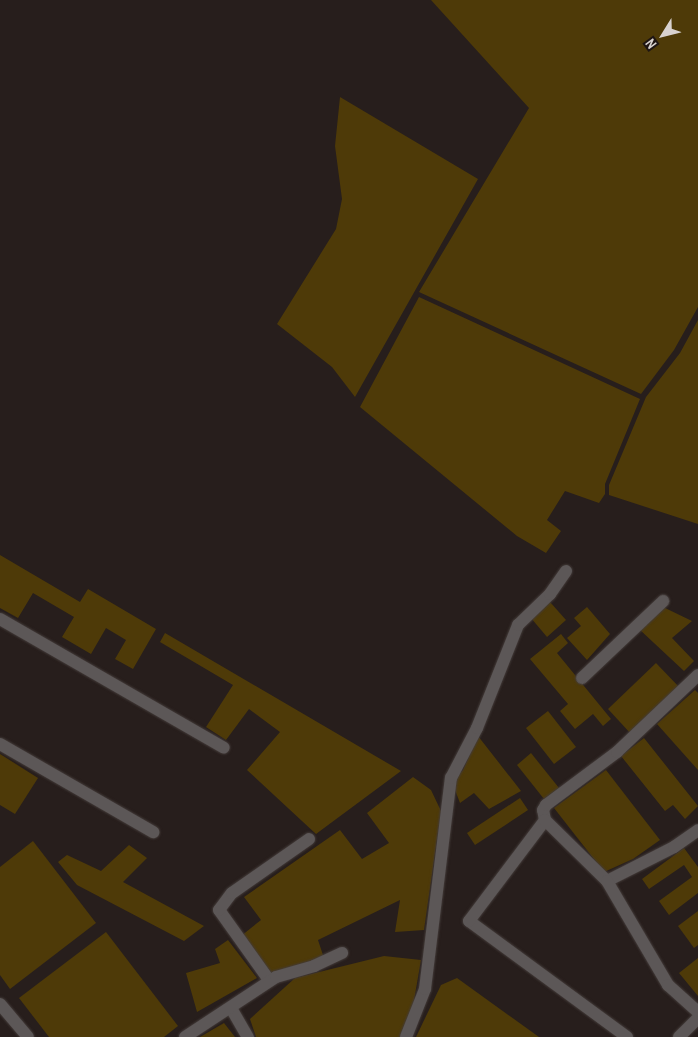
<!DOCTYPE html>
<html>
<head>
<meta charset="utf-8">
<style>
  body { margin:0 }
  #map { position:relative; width:698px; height:1037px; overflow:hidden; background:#271e1c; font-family:"Archivo Narrow",sans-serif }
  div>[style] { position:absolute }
  .green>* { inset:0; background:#4e3a08 }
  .roads { filter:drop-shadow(0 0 1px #433b39) drop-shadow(0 0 1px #433b39) }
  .minor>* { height:12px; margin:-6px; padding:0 6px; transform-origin:6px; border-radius:6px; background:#5c5757 }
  span { translate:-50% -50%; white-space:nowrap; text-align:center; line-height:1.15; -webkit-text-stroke:4px #1e1513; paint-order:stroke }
  .north { position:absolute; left:638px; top:10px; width:50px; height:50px; -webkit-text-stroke:4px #1e1513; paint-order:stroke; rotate:234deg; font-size:14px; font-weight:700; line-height:20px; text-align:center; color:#d8d2d0 }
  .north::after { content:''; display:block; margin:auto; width:18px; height:22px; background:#d8d2d0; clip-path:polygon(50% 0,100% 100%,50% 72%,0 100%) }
</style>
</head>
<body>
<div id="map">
  <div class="green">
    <i style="clip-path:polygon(431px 0,698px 0,698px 307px,674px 350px,641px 394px,419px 292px,529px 108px)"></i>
    <i style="clip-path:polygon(340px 97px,478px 179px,355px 397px,332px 367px,277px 324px,336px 229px,342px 199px,335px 146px)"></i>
    <i style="clip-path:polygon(419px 297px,640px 399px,605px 484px,605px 494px,599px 503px,565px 491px,547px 520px,561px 531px,546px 553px,517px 536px,360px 407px)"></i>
    <i style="clip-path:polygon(698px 320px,698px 524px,609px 495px,609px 485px,646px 397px,680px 353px)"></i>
    <i style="clip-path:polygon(0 555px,80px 602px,88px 589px,156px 629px,133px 669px,115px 659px,126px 640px,106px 628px,91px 654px,62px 637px,74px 617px,33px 593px,18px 618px,0 608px)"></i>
    <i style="clip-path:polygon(550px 602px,566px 620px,547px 637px,531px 618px)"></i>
    <i style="clip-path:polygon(587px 607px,610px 634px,587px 660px,567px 638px,581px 626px,574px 618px)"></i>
    <i style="clip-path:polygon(663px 607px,692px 621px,672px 638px,694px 661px,684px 671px,639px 629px)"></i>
    <i style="clip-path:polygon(165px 633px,401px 771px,316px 834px,247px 770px,280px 732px,249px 709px,226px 740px,206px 727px,233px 685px,160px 642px)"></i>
    <i style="clip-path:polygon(561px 634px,568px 643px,557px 653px,611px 719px,603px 726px,593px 714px,575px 729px,560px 711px,568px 704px,530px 659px)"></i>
    <i style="clip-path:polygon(656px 663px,680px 688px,631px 734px,608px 709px)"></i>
    <i style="clip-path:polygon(695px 690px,698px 693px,698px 770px,657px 724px)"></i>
    <i style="clip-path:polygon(548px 711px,576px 747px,554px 764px,526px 728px)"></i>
    <i style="clip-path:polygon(478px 736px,521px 791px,489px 809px,474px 793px,460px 803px,452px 782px,463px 770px)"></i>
    <i style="clip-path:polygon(644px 738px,698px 806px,685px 819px,673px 805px,665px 811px,621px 756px)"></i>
    <i style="clip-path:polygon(531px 753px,559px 788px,544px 799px,517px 765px)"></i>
    <i style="clip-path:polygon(0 754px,38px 778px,15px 814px,0 805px)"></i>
    <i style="clip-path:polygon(606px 770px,660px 840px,633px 859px,604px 872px,554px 808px)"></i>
    <i style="clip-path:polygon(413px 777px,431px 790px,441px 811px,424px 930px,395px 932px,400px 900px,318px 940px,324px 958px,268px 976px,241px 936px,261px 920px,244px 897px,340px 830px,362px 859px,389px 843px,367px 813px)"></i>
    <i style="clip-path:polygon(520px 798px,528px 810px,475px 845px,467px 833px)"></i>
    <i style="clip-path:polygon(33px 841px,96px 923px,10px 989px,0 975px,0 867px)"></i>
    <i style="clip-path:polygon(129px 845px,147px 858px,123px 882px,204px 926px,184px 941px,77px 885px,58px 862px,67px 855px,101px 871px)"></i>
    <i style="clip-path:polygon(684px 848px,698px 867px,698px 893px,669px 915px,659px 901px,692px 877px,684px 865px,649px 889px,642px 879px)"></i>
    <i style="clip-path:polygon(698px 911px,698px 945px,694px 948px,678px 926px)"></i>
    <i style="clip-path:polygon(106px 932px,178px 1026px,164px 1037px,49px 1037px,19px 998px)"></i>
    <i style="clip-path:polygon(228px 940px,257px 978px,197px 1012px,186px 973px,220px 963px,215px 949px)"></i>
    <i style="clip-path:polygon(384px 956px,421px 960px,412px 1012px,400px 1037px,256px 1037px,250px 1019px,295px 978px)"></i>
    <i style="clip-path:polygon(698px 958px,698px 996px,679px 973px)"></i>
    <i style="clip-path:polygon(457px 978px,539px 1037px,416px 1037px,441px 985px)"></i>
    <i style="clip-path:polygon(224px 1023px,235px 1037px,200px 1037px)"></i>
  </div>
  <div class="roads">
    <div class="minor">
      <i style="left:0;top:619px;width:258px;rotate:29.9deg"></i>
      <i style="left:582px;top:678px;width:112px;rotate:-43.5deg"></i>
      <i style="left:0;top:744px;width:177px;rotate:29.9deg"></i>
      <i style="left:545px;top:820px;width:10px;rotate:-101deg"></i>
      <i style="left:543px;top:810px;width:6px;rotate:-59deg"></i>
      <i style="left:546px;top:805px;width:89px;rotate:-36.7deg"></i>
      <i style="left:617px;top:752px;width:112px;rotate:-43.5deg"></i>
      <i style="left:607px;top:881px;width:75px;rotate:-26.9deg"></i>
      <i style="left:674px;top:847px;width:29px;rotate:-35deg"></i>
      <i style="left:269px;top:980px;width:86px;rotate:-125.5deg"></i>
      <i style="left:219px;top:910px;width:21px;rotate:-53deg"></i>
      <i style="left:232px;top:893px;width:94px;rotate:-35deg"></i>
      <i style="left:0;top:1004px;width:43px;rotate:49.7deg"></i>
      <i style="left:231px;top:1008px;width:34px;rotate:60deg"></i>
      <i style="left:185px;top:1037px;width:109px;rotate:-33.4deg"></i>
      <i style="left:276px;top:977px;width:40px;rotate:-16deg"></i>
      <i style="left:314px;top:966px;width:31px;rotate:-25deg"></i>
      <i style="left:406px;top:1037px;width:52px;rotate:-68.4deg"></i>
      <i style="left:425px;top:989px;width:213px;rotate:-83deg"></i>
      <i style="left:451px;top:778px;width:56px;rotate:-62.5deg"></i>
      <i style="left:477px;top:728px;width:111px;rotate:-68.3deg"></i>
      <i style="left:518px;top:625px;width:45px;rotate:-44.1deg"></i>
      <i style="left:550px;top:594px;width:28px;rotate:-55deg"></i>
      <i style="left:627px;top:1037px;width:196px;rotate:-143.7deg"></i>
      <i style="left:469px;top:921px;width:126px;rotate:-53deg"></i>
      <i style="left:545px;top:820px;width:87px;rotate:44.5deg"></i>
      <i style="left:607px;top:881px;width:121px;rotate:59.6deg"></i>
      <i style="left:668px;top:985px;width:40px;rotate:42deg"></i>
      <i style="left:679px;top:1037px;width:27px;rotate:-45deg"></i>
    </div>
  </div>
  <div class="north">N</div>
</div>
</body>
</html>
